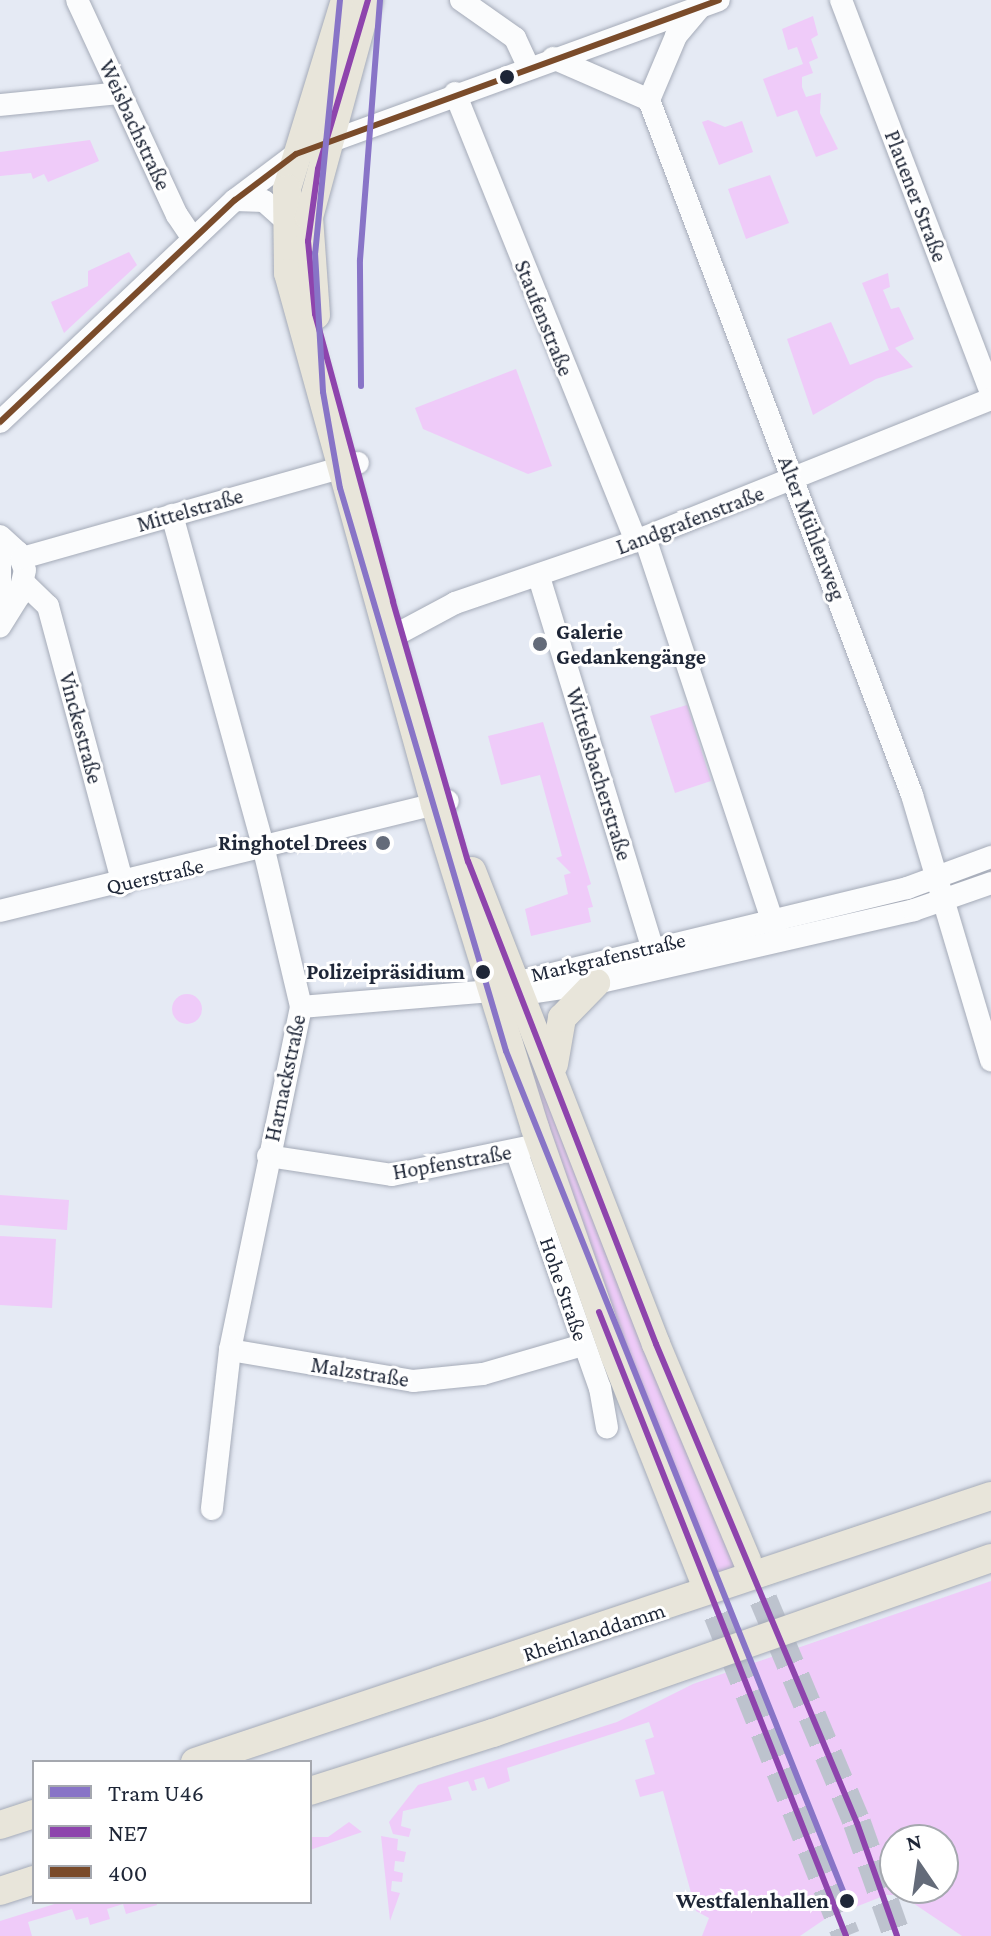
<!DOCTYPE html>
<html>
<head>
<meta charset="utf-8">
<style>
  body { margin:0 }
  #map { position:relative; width:991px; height:1936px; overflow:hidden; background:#e5eaf4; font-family:"Crimson Pro",serif }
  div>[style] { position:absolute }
  .green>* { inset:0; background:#efcbf9 }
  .round { border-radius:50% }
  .major-tunnel>* { height:28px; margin-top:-14px; transform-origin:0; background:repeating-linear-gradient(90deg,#bdc3ce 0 28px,transparent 0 42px) }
  .roads { filter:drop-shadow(0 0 2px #a5abb8) drop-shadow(0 0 2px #a5abb8) }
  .minor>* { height:22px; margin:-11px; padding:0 11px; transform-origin:11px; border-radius:11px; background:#fbfcfd }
  .major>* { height:28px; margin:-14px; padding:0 14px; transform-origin:14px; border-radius:14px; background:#e8e5da }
  .bus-1>* { height:6px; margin:-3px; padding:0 3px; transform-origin:3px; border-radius:3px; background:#8e44ad }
  .bus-2>* { height:6px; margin:-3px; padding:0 3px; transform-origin:3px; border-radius:3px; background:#7a4b2a }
  .tram-1>* { height:6px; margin:-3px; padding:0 3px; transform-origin:3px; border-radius:3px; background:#8874c7 }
  .dots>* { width:22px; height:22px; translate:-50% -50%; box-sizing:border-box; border:4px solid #fff; border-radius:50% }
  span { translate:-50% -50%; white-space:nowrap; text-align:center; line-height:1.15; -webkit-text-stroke:6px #fff; paint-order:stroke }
  .street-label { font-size:22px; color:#1e2637 }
  .poi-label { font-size:22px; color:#1e2637; font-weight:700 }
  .left { translate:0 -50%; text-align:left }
  .right { translate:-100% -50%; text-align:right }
  .stop-label { font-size:22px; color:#1e2637; font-weight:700 }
  .legend { position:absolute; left:32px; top:1760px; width:280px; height:144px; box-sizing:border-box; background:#fff; border:2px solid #a5a8af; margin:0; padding:10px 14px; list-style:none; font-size:24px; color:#1e2637 }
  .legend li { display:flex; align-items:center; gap:16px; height:40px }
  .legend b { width:40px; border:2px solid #a5a8af }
  .north { position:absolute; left:879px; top:1824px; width:80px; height:80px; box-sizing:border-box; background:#fff; border:2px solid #a5a8af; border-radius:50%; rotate:347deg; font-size:22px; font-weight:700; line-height:32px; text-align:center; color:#1e2637 }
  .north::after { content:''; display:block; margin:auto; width:28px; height:36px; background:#646b79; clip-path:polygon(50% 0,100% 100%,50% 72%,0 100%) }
</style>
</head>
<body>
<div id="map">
  <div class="green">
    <i style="clip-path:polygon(813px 16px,818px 35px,811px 39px,818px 58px,809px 62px,813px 73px,802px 77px,802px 87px,806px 97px,821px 93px,820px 113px,838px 149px,816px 157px,797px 110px,777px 117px,763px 79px,803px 64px,797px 47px,788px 50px,782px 29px)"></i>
    <i style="clip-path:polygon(708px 120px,725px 127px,742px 121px,753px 152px,719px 165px,702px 122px)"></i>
    <i style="clip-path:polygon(90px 140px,99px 161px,48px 182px,44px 174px,33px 179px,31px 173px,0 176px,0 152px)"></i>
    <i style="clip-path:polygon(770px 175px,789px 223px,746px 239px,728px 189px)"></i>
    <i style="clip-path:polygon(129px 252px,137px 265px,64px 333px,51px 302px,88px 286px,88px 271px)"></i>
    <i style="clip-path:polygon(888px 273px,890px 287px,883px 290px,891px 309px,899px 307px,914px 339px,895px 348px,913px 367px,876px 379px,813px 415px,787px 339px,831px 322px,850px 365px,889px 350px,862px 283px)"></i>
    <i style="clip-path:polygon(516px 369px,552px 466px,528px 474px,423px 429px,415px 408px)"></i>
    <i style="clip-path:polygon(687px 705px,711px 781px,675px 793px,650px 716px)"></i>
    <i style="clip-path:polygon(543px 722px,591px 884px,587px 886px,593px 907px,588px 908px,591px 922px,531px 936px,525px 909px,568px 894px,564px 875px,571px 873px,556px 858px,562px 856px,540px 775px,501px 785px,488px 736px)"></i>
    <i class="round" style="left:172px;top:994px;width:30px;height:30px"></i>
    <i style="clip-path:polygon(529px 1032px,738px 1566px,710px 1575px,604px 1304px,514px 1038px)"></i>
    <i style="clip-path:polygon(0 1195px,69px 1200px,67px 1230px,0 1225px)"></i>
    <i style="clip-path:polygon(0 1236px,56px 1239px,52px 1308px,0 1305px)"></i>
    <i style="clip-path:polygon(evenodd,991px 1581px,991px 1936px,962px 1936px,901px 1895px,886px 1895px,825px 1919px,800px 1936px,702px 1936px,709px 1918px,696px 1911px,663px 1791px,640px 1797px,635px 1780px,655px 1774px,645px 1740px,654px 1737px,649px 1722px,507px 1768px,510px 1781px,488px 1789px,484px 1777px,474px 1780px,477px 1790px,472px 1791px,468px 1781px,448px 1787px,452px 1800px,403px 1811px,401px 1826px,411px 1829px,409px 1837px,393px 1834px,389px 1822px,418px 1785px,617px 1722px,693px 1684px,991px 1581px,943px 1840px,943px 1888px,895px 1888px,895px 1840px,943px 1840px)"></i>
    <i style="clip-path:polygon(349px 1822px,362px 1832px,310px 1850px,310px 1837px,328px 1837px)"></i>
    <i style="clip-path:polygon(381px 1836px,398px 1839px,397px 1850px,406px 1852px,404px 1862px,395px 1861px,394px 1871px,403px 1873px,402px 1882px,392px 1881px,391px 1891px,400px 1893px,390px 1921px)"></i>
    <i style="clip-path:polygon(61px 1902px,156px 1902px,157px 1905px,126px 1914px,123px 1904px,107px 1909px,110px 1919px,90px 1925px,88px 1917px,76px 1920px,72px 1909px,28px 1922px,32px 1936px,0 1936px,0 1921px)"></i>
  </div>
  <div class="major-tunnel">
    <i style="left:747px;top:1561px;width:284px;rotate:67.2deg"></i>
    <i style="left:857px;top:1823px;width:120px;rotate:70.5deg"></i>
    <i style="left:702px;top:1576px;width:388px;rotate:68.2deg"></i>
  </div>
  <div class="roads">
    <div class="minor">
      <i style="left:77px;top:0;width:237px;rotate:65.1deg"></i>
      <i style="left:177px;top:215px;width:29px;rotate:56deg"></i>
      <i style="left:461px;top:0;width:66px;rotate:35.1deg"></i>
      <i style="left:515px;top:38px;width:31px;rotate:65deg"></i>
      <i style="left:841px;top:0;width:420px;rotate:69.1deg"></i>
      <i style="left:553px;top:58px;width:105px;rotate:23.6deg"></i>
      <i style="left:649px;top:100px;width:743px;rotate:69.27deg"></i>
      <i style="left:912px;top:795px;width:277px;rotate:73.4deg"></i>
      <i style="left:455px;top:93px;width:483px;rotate:68deg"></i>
      <i style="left:649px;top:100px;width:69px;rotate:-67.1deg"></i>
      <i style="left:676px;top:36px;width:38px;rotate:-50deg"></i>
      <i style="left:0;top:105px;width:121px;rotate:-5.7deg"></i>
      <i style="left:235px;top:200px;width:29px;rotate:2deg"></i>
      <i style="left:264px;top:201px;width:27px;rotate:42deg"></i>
      <i style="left:0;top:422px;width:323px;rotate:-43.4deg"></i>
      <i style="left:235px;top:200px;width:76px;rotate:-37deg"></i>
      <i style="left:296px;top:154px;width:450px;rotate:-20deg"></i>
      <i style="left:172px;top:515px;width:347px;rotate:74.6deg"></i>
      <i style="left:264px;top:850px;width:161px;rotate:76.7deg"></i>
      <i style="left:301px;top:1007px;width:350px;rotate:101.7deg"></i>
      <i style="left:230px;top:1350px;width:160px;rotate:96.5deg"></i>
      <i style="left:0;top:536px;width:24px;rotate:42deg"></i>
      <i style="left:18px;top:552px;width:19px;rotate:69deg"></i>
      <i style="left:25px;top:570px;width:27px;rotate:103deg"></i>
      <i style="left:19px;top:596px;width:36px;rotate:122deg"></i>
      <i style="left:645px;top:538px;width:414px;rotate:71.6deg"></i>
      <i style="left:0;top:552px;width:44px;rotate:90deg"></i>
      <i style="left:22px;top:558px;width:349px;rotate:-15.8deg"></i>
      <i style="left:539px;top:577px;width:400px;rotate:73deg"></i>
      <i style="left:24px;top:583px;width:33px;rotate:44deg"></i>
      <i style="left:48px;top:606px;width:288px;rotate:74.9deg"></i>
      <i style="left:388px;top:639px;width:76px;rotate:-28.2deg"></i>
      <i style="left:455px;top:603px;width:191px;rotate:-18.9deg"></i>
      <i style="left:636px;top:541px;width:382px;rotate:-21.8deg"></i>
      <i style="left:0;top:911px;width:461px;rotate:-13.8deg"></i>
      <i style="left:502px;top:986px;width:417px;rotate:-13.6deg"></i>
      <i style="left:907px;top:888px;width:90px;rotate:-20.3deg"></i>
      <i style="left:301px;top:1007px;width:191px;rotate:-4.8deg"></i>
      <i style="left:491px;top:991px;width:31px;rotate:6deg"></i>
      <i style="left:522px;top:994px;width:75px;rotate:-8.5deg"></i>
      <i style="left:596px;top:983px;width:326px;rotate:-12.9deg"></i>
      <i style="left:914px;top:910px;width:82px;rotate:-19.3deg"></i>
      <i style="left:516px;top:1150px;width:252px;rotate:70.6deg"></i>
      <i style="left:600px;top:1388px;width:40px;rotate:80deg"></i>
      <i style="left:268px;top:1156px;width:125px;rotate:8.7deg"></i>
      <i style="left:392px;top:1175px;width:138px;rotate:-11.7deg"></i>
      <i style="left:230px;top:1350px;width:186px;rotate:9.6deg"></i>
      <i style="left:413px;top:1381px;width:70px;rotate:-5.7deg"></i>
      <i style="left:483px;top:1374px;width:104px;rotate:-16.2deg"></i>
    </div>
    <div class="major">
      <i style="left:345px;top:0;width:198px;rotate:107.1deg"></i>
      <i style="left:287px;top:189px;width:84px;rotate:89.3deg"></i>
      <i style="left:288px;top:273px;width:552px;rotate:74.55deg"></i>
      <i style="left:435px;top:805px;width:338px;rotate:72.8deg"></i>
      <i style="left:535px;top:1128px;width:242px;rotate:70.7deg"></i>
      <i style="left:615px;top:1356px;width:237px;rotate:68.4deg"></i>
      <i style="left:316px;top:315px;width:98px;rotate:-94.1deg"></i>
      <i style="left:309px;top:217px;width:225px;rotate:-74.8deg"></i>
      <i style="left:472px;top:871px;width:508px;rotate:68.74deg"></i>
      <i style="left:656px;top:1344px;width:235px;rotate:67.2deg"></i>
      <i style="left:554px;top:1064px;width:47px;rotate:-80.1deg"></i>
      <i style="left:562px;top:1018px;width:49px;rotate:-45.8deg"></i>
      <i style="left:195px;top:1762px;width:839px;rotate:-18.48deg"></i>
      <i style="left:310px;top:1791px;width:192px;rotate:-17.6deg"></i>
      <i style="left:493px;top:1733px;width:528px;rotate:-19.36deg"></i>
      <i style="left:0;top:1825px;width:36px;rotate:-18deg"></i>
      <i style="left:0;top:1891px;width:36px;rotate:-18deg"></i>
    </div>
  </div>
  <div class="bus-1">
    <i style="left:368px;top:0;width:176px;rotate:106.5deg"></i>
    <i style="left:318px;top:169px;width:73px;rotate:97.9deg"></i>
    <i style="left:308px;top:241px;width:73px;rotate:84.5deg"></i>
    <i style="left:315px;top:314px;width:298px;rotate:74.8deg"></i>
    <i style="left:393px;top:602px;width:270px;rotate:73.9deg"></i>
    <i style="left:468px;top:861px;width:518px;rotate:68.73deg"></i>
    <i style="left:656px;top:1344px;width:519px;rotate:67.24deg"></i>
    <i style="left:857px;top:1823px;width:120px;rotate:70.5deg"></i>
    <i style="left:599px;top:1312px;width:671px;rotate:68.4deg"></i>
  </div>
  <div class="bus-2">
    <i style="left:0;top:422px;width:323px;rotate:-43.4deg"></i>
    <i style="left:235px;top:200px;width:76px;rotate:-37deg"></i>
    <i style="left:296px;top:154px;width:450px;rotate:-20deg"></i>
  </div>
  <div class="tram-1">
    <i style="left:340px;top:0;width:254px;rotate:95.6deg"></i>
    <i style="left:315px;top:253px;width:139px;rotate:86.7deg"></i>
    <i style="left:323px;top:392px;width:97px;rotate:80deg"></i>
    <i style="left:340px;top:488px;width:587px;rotate:73.57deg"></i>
    <i style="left:506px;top:1051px;width:916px;rotate:68.14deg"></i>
    <i style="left:361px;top:386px;width:126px;rotate:-90.5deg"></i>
    <i style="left:360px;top:260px;width:261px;rotate:-85.6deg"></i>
  </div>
  <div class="dots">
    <i style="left:507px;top:77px;background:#1e2637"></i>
    <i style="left:540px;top:644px;background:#646b79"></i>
    <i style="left:383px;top:843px;background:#646b79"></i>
    <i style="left:483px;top:972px;background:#1e2637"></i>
    <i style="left:847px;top:1901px;background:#1e2637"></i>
  </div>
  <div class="street-label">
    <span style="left:135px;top:125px;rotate:65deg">Weisbachstraße</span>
    <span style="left:916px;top:196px;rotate:69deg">Plauener Straße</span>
    <span style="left:544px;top:318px;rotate:68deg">Staufenstraße</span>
    <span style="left:190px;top:510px;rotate:-16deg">Mittelstraße</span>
    <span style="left:690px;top:520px;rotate:-21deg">Landgrafenstraße</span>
    <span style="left:812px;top:528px;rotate:69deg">Alter Mühlenweg</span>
    <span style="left:81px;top:728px;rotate:75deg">Vinckestraße</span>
    <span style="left:599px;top:774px;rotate:73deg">Wittelsbacherstraße</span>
    <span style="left:155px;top:876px;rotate:-13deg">Querstraße</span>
    <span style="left:608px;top:957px;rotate:-13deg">Markgrafenstraße</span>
    <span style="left:285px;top:1078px;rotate:-78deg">Harnackstraße</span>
    <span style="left:452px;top:1162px;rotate:-10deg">Hopfenstraße</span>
    <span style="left:564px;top:1289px;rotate:71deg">Hohe Straße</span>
    <span style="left:360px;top:1372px;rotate:9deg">Malzstraße</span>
    <span style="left:594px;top:1632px;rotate:-18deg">Rheinlanddamm</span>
  </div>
  <div class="poi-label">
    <span class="left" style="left:556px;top:644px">Galerie<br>Gedankengänge</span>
    <span class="right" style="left:367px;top:843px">Ringhotel Drees</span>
  </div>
  <div class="stop-label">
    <span class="right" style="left:465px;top:972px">Polizeipräsidium</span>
    <span class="right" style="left:829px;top:1901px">Westfalenhallen</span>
  </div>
  <ul class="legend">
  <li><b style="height:10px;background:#8874c7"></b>Tram U46</li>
  <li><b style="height:10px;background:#8e44ad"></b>NE7</li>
  <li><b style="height:10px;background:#7a4b2a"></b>400</li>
  </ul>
  <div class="north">N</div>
</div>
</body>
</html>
